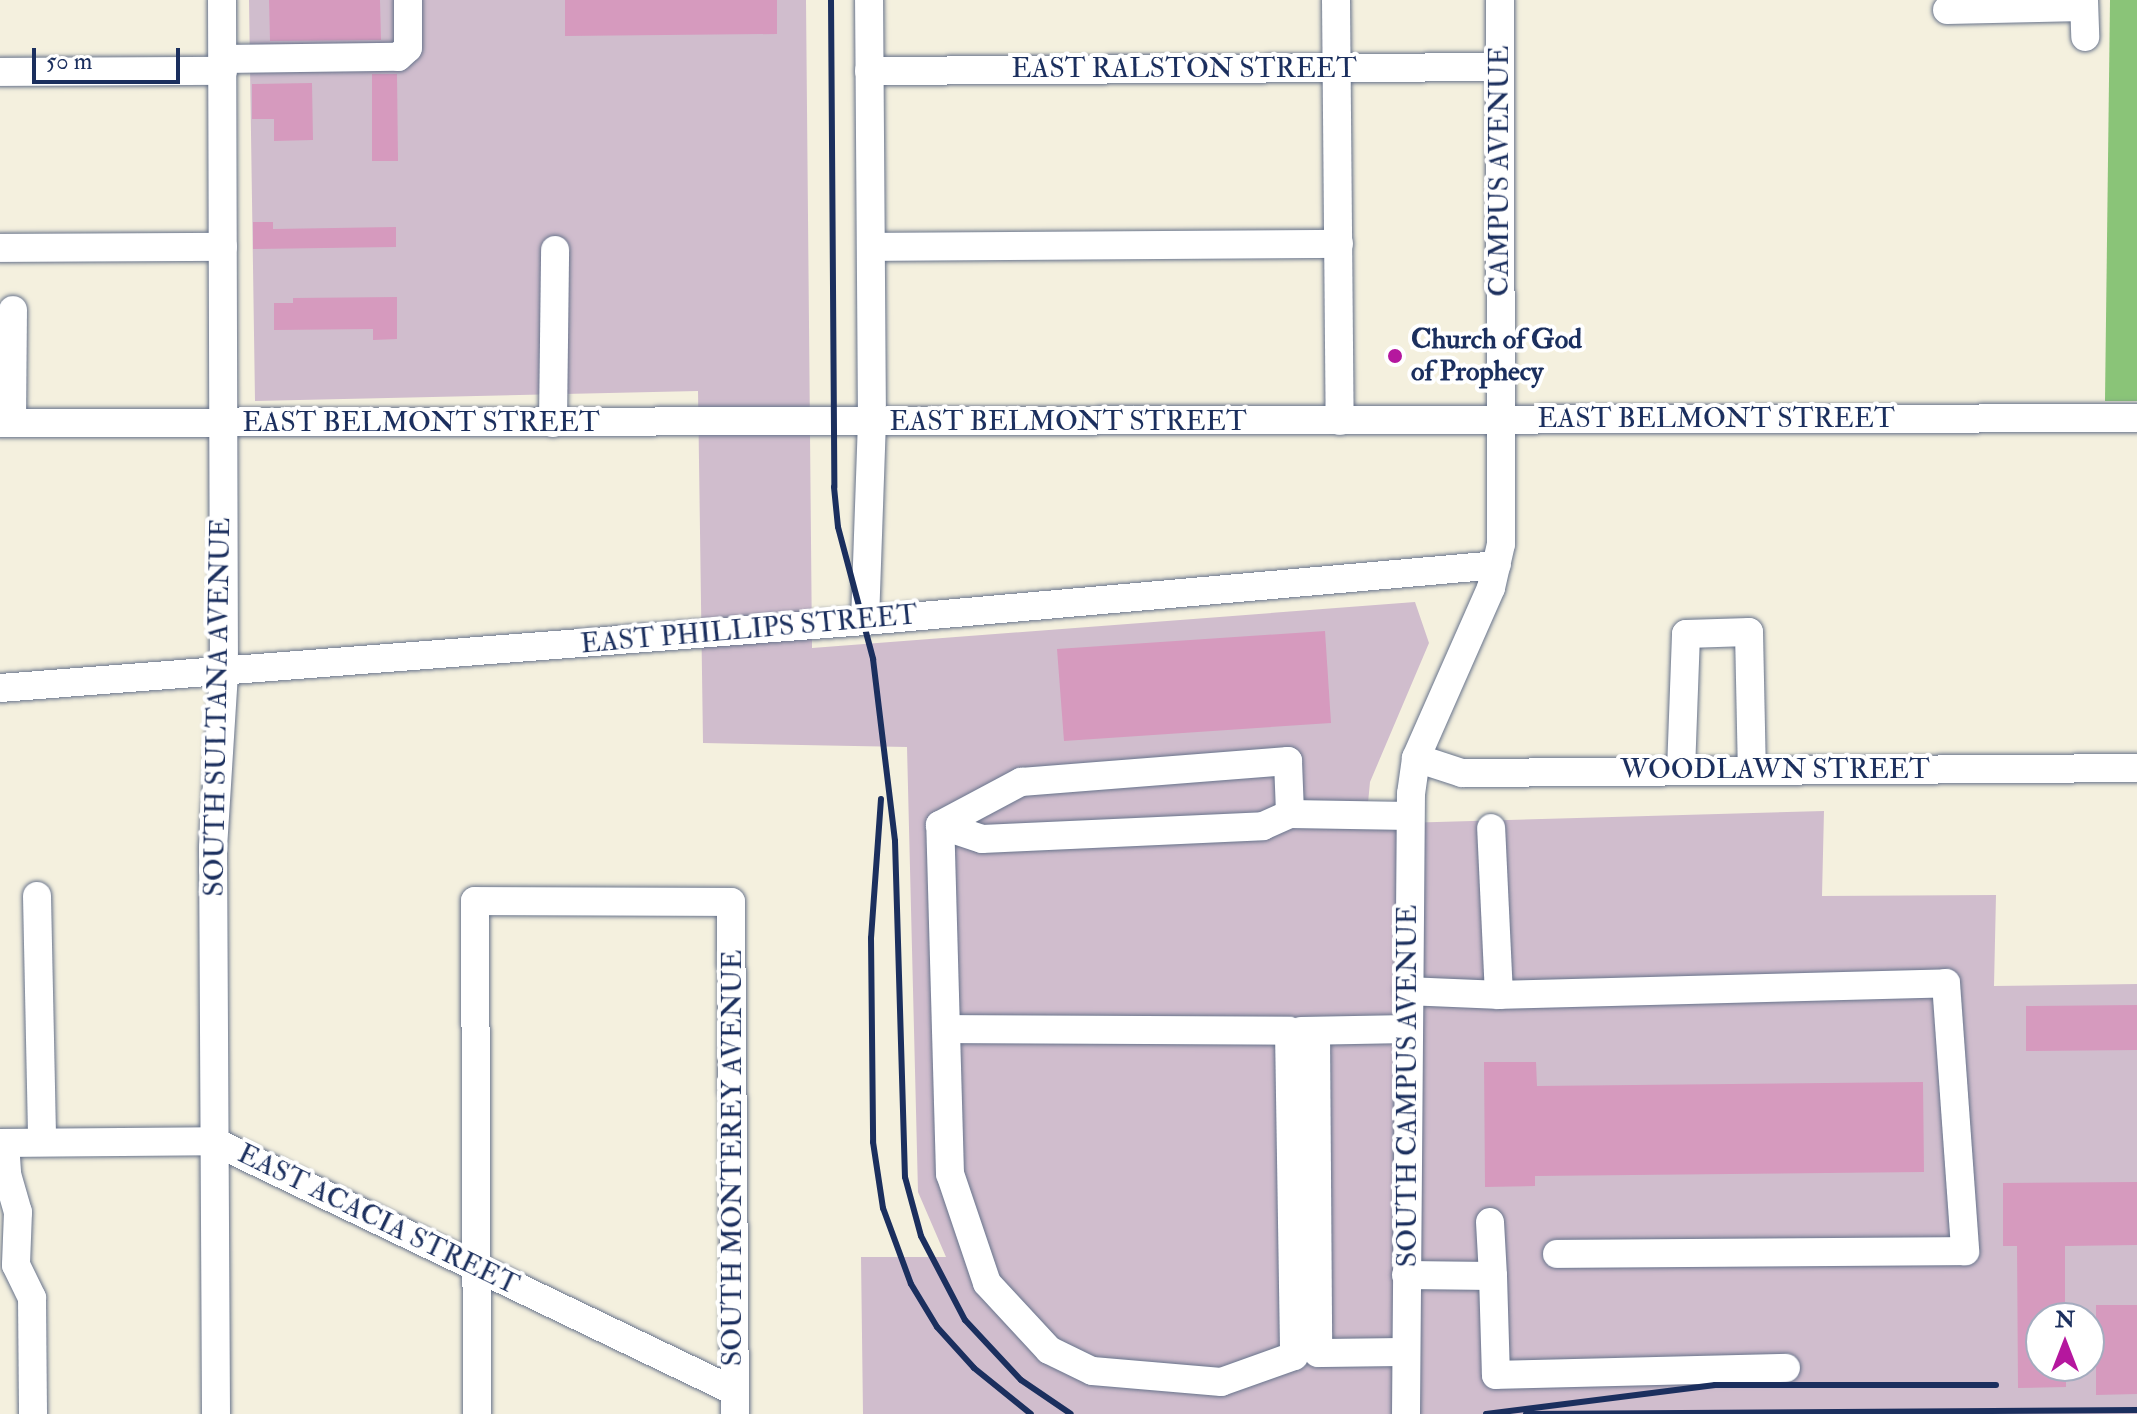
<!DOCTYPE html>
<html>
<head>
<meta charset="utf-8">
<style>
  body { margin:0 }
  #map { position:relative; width:2137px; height:1414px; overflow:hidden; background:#f4f0de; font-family:"IM FELL Double Pica",serif }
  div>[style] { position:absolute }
  .industrial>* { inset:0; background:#d0bdcd }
  .green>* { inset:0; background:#8ac478 }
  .building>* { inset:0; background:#d69abe }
  .roads { filter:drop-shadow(0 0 2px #67738b) drop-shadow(0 0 2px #67738b) }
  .minor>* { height:28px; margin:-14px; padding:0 14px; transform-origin:14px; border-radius:14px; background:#fff }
  .rail>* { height:6px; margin:-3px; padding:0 3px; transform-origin:3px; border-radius:3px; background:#1b2f5e }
  .dots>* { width:22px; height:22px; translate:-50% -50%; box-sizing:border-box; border:4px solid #fff; border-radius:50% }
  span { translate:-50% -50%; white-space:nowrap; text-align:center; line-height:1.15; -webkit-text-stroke:8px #fff; paint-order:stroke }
  .street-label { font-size:28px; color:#1b2f5e }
  .poi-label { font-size:28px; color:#1b2f5e; font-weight:700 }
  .left { translate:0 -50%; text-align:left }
  .north { position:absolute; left:2025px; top:1302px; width:80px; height:80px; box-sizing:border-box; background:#fff; border:2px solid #a4acbf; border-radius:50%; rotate:0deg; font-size:22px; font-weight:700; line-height:32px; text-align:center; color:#1b2f5e }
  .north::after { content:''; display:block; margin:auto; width:28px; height:36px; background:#b5179e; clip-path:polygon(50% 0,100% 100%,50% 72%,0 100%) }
  .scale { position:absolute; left:32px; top:48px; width:148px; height:36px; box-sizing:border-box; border:4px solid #1b2f5e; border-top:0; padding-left:10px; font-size:24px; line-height:28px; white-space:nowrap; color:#1b2f5e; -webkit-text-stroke:6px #fff; paint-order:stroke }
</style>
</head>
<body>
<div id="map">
  <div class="industrial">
    <i style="clip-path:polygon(evenodd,249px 0,806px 0,812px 648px,1415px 602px,1429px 643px,1370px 782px,1366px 824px,1824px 811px,1822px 896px,1996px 895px,1994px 986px,2137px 984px,2137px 1414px,863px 1414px,861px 1257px,946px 1257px,918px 1192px,907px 747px,703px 743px,698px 391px,255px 401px,249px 0,2041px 1318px,2089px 1318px,2089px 1366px,2041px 1366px,2041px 1318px)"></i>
  </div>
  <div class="green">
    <i style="clip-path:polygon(2110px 0,2137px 0,2137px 401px,2105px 401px)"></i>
  </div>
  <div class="building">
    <i style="clip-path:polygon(269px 0,380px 0,381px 40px,270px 41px)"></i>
    <i style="clip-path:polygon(565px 0,777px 0,777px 34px,565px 36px)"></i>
    <i style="clip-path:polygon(372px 74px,397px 74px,398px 161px,372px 161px)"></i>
    <i style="clip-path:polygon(312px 83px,313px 140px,274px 141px,274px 119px,252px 119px,252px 84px)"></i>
    <i style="clip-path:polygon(253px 222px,273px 222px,273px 229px,396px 227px,396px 247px,253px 249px)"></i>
    <i style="clip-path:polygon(397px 297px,397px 339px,373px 340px,373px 329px,274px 330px,274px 303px,293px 303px,293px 298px)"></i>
    <i style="clip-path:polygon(1325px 631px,1331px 723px,1064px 741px,1057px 649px)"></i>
    <i style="clip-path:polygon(2137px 1005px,2137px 1050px,2026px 1051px,2026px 1006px)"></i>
    <i style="clip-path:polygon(1484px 1062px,1536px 1062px,1537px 1086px,1923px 1082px,1924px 1172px,1535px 1176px,1535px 1186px,1485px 1187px)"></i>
    <i style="clip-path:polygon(2137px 1182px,2137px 1245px,2065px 1246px,2065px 1318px,2041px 1318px,2041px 1366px,2066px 1366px,2066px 1387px,2018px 1388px,2017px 1246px,2003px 1246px,2003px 1183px)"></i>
    <i style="clip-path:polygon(2096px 1305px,2137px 1305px,2137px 1394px,2096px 1395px)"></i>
  </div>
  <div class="roads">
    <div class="minor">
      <i style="left:1336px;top:0;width:421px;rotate:89.5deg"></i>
      <i style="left:2084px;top:0;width:37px;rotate:88deg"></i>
      <i style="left:1947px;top:10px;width:137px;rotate:-1.3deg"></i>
      <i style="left:223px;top:59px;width:175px;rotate:-0.7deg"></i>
      <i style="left:398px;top:57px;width:13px;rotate:-42deg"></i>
      <i style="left:408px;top:48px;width:48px;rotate:-90deg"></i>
      <i style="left:869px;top:71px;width:631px;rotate:-0.36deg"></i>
      <i style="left:0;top:72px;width:223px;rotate:-0.3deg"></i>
      <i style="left:871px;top:247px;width:468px;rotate:-0.4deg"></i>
      <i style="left:0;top:248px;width:223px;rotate:-0.3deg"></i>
      <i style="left:0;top:423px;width:2137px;rotate:-0.13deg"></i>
      <i style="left:12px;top:423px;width:113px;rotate:-89.5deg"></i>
      <i style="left:553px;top:423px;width:173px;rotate:-89.3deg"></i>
      <i style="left:865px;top:621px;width:199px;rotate:-88deg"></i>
      <i style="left:872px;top:422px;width:422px;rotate:-90.4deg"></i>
      <i style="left:0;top:688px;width:868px;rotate:-4.43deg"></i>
      <i style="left:865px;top:621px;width:634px;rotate:-5.06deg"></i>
      <i style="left:1416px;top:758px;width:48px;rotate:18.1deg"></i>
      <i style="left:1462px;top:773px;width:675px;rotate:-0.42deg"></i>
      <i style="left:1681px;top:771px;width:137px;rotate:-87.9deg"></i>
      <i style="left:1686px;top:634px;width:63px;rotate:-1.8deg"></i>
      <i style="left:1749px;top:632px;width:139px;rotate:88.8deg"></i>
      <i style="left:940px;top:825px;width:44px;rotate:18.4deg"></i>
      <i style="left:982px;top:839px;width:281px;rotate:-2.6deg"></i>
      <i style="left:1263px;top:826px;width:30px;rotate:-24deg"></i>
      <i style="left:37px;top:896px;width:246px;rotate:88.8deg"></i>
      <i style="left:1408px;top:991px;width:91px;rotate:2.5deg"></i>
      <i style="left:1499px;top:995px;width:167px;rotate:-92.7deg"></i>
      <i style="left:1499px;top:995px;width:447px;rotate:-1.5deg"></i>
      <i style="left:1946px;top:983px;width:269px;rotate:85.9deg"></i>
      <i style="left:1965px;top:1251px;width:408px;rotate:179.6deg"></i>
      <i style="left:946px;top:1029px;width:343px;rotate:0.3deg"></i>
      <i style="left:1289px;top:1031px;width:325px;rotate:89.1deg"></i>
      <i style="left:1294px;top:1356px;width:77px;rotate:160.4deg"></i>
      <i style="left:1221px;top:1382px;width:129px;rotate:-175.1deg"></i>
      <i style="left:1092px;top:1371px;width:48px;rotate:-154deg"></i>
      <i style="left:1049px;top:1350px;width:91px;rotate:-132.8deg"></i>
      <i style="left:987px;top:1283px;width:115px;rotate:-108.7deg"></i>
      <i style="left:950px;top:1174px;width:349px;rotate:-91.6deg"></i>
      <i style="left:940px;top:825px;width:92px;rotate:-28deg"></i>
      <i style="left:1021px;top:782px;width:268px;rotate:-4.5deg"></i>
      <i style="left:1288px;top:761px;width:53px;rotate:87.8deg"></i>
      <i style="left:1290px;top:814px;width:120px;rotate:1deg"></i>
      <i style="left:1301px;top:1031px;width:107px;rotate:-1.1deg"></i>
      <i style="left:1316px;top:1031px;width:322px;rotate:89.6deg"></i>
      <i style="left:1318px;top:1353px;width:88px;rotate:-0.7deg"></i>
      <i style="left:0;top:1143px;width:213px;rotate:-0.5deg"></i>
      <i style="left:213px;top:1141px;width:578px;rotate:25.63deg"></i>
      <i style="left:5px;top:1143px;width:31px;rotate:86deg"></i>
      <i style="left:7px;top:1174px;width:40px;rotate:74deg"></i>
      <i style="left:18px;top:1212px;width:53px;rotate:92.2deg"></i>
      <i style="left:16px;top:1265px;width:37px;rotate:64deg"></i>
      <i style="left:32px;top:1298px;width:116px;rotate:89.5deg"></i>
      <i style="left:1406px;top:1275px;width:87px;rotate:0.7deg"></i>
      <i style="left:1493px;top:1276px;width:54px;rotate:-93.2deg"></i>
      <i style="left:1493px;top:1276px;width:99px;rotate:88.3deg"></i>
      <i style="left:1496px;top:1375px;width:290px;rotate:-1.4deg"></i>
      <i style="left:216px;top:1414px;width:566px;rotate:-90.3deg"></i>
      <i style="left:213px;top:848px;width:176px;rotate:-86.4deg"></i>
      <i style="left:224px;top:672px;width:672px;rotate:-90.17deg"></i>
      <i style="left:477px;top:1414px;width:513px;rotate:-90.22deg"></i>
      <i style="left:475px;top:901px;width:256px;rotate:0.2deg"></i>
      <i style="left:731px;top:902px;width:512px;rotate:89.55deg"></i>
      <i style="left:1406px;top:1414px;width:620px;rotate:-89.54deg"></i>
      <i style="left:1411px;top:794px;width:36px;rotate:-82deg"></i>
      <i style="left:1416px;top:758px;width:186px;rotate:-66.2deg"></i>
      <i style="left:1491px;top:588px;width:45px;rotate:-77.2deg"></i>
      <i style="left:1501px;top:544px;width:544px;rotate:-90.11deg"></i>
    </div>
  </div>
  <div class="rail">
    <i style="left:831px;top:0;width:487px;rotate:89.6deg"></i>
    <i style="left:834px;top:487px;width:40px;rotate:84.3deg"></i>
    <i style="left:838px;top:527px;width:137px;rotate:75.1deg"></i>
    <i style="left:873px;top:659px;width:183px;rotate:83.1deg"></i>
    <i style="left:895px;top:841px;width:336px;rotate:88.3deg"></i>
    <i style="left:905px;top:1177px;width:61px;rotate:74.8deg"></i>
    <i style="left:921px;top:1236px;width:95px;rotate:62.4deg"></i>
    <i style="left:965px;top:1320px;width:82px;rotate:47deg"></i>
    <i style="left:1021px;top:1380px;width:60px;rotate:34.2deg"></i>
    <i style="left:881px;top:799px;width:139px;rotate:94.1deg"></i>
    <i style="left:871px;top:938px;width:204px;rotate:89.4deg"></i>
    <i style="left:873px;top:1142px;width:67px;rotate:81.4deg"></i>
    <i style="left:883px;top:1208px;width:81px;rotate:69.8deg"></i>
    <i style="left:911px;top:1284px;width:50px;rotate:58.8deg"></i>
    <i style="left:937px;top:1327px;width:55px;rotate:47.9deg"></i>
    <i style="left:974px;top:1368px;width:73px;rotate:38.9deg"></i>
    <i style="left:1486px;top:1414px;width:231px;rotate:-7.2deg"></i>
    <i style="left:1715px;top:1385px;width:281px"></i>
    <i style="left:1526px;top:1414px;width:611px;rotate:-0.38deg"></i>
  </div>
  <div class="dots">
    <i style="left:1395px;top:356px;background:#b5179e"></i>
  </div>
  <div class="street-label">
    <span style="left:1184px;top:69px">EAST RALSTON STREET</span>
    <span style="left:1500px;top:171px;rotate:-90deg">CAMPUS AVENUE</span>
    <span style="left:1716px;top:419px">EAST BELMONT STREET</span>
    <span style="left:1068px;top:422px">EAST BELMONT STREET</span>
    <span style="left:421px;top:423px">EAST BELMONT STREET</span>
    <span style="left:749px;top:630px;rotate:-5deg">EAST PHILLIPS STREET</span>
    <span style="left:218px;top:707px;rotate:-89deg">SOUTH SULTANA AVENUE</span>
    <span style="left:1775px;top:770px">WOODLAWN STREET</span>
    <span style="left:1408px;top:1086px;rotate:-90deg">SOUTH CAMPUS AVENUE</span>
    <span style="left:733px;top:1158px;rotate:-90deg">SOUTH MONTEREY AVENUE</span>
    <span style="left:378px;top:1220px;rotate:26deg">EAST ACACIA STREET</span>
  </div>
  <div class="poi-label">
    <span class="left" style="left:1411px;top:356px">Church of God<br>of Prophecy</span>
  </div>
  <div class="north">N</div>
  <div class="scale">50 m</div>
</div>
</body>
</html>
